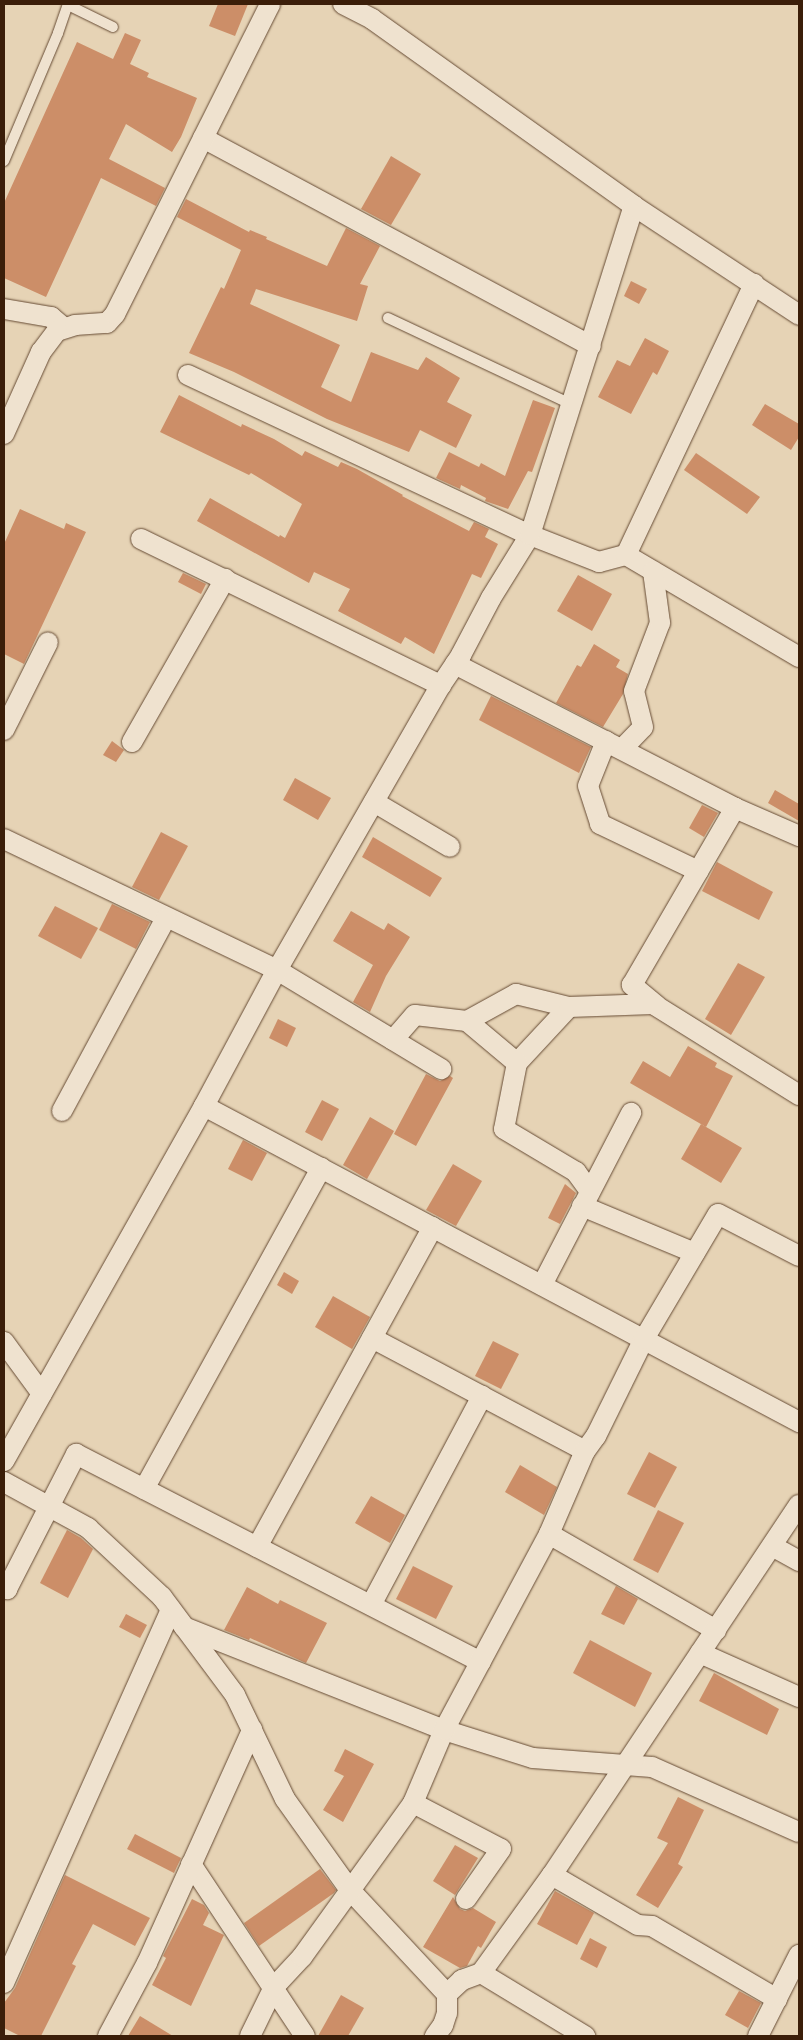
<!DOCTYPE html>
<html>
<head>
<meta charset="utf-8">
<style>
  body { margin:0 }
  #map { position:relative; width:803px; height:2040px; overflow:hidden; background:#e6d3b5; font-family:"Gentium Book Plus",serif }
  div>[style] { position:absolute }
  .building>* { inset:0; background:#cc8e68 }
  .roads { filter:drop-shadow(0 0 1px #664b34) drop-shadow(0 0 1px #664b34) }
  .service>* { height:10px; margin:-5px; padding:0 5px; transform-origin:5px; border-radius:5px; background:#efe2cf }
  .minor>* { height:20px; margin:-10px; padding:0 10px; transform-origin:10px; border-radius:10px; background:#efe2cf }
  span { translate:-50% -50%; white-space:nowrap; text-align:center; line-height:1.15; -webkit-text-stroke:4.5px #efe2cf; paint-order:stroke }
  .frame { position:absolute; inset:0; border:5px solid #3b1e09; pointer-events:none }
</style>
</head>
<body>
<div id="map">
  <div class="building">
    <i style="clip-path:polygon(218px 4px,248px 4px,235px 36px,209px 26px)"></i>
    <i style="clip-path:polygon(125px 33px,141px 40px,130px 64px,149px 73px,147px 77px,197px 98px,181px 137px,172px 152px,126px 124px,109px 159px,165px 188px,156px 206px,101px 178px,46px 297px,4px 278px,4px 203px,77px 42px,113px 59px)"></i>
    <i style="clip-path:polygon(391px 156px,421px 174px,391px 225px,361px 209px)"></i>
    <i style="clip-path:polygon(186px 199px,249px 232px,250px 230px,267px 237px,266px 239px,327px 266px,346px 228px,380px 246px,360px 284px,368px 286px,357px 321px,256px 289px,250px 304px,340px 345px,321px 387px,351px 402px,371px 352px,418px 370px,426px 357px,460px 378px,447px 402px,472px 415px,456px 448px,420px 430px,409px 452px,327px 419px,234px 372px,189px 353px,221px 287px,224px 289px,241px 250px,177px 217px)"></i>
    <i style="clip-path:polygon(631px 281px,647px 289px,639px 304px,624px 296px)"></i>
    <i style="clip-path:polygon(645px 338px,669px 351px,657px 375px,653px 372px,631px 414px,598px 397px,617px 360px,630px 366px)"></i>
    <i style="clip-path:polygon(179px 395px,241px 427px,242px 424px,274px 439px,302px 456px,305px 451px,338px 467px,341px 462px,357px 469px,403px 495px,402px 496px,469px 531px,474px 522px,489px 529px,485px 537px,498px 544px,481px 578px,472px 574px,434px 654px,405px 637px,401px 644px,338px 611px,350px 589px,314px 572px,309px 583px,197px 521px,210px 498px,279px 537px,280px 535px,285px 538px,302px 504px,251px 473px,249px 475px,160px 432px)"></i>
    <i style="clip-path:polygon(533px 400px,555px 408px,532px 472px,528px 471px,508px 509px,485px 501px,486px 498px,461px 485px,460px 489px,436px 478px,449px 452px,479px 467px,481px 463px,505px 476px)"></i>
    <i style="clip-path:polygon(765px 404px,799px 424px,799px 437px,791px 450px,752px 425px)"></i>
    <i style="clip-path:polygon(696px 453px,760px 497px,747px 514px,684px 470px)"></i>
    <i style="clip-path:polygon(20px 509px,64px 529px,66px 523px,86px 532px,24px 664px,4px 654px,4px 544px)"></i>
    <i style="clip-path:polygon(183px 573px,206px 584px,201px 594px,178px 582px)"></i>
    <i style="clip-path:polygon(578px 575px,612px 594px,592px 631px,557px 611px)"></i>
    <i style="clip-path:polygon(594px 644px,620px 660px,616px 667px,628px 674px,623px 694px,603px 727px,556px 703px,577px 665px,581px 667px)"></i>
    <i style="clip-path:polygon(491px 696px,591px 747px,579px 773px,479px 720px)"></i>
    <i style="clip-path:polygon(112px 741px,124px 750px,116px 762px,103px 755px)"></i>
    <i style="clip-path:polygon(295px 778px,331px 798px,318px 820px,283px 800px)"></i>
    <i style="clip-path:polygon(775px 790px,799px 804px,799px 821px,768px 803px)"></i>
    <i style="clip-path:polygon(702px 805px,718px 813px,704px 837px,689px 828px)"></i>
    <i style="clip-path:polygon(161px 832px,188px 846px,159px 900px,132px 887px)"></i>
    <i style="clip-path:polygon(373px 837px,442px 878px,430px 897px,362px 857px)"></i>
    <i style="clip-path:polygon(717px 862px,773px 892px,759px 920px,702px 891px)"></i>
    <i style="clip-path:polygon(112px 904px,150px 922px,136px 949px,99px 930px)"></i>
    <i style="clip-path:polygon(55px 906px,98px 928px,81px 959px,38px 936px)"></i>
    <i style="clip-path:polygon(351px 911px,384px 930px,388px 923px,410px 937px,386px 976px,370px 1012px,353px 1002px,373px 965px,333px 941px)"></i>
    <i style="clip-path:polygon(738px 963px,765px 977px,731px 1035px,705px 1019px)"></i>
    <i style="clip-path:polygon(278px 1019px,296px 1028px,287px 1047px,269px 1038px)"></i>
    <i style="clip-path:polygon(688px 1046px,717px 1063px,715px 1067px,733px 1076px,706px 1127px,630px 1083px,643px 1061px,670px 1077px)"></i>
    <i style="clip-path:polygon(426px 1074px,440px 1081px,450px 1076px,453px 1078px,416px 1146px,394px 1134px)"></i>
    <i style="clip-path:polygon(322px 1100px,339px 1109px,322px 1141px,305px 1132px)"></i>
    <i style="clip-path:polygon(370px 1117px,394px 1131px,367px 1179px,343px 1165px)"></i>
    <i style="clip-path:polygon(701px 1124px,742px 1148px,721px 1183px,681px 1159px)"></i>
    <i style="clip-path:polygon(243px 1140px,267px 1153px,252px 1181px,228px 1169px)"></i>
    <i style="clip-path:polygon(453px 1164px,482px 1181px,456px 1226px,426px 1210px)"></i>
    <i style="clip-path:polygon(565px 1184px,576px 1193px,560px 1224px,548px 1218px)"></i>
    <i style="clip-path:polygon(284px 1272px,299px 1281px,292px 1294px,277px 1285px)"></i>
    <i style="clip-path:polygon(333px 1296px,370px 1317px,352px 1349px,315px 1327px)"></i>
    <i style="clip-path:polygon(493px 1341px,519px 1354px,501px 1389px,475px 1376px)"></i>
    <i style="clip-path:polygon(649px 1452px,677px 1467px,655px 1508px,627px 1494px)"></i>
    <i style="clip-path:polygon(520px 1465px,557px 1487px,544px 1515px,505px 1492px)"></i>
    <i style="clip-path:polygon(371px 1496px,405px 1515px,390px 1543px,355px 1523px)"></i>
    <i style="clip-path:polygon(658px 1510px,684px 1523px,658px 1573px,633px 1560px)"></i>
    <i style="clip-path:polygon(67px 1530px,81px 1538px,93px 1549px,68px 1598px,40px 1583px)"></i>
    <i style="clip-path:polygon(413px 1566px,453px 1586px,436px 1619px,396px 1599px)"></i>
    <i style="clip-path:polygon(616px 1586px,638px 1599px,624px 1625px,601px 1614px)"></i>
    <i style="clip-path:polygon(247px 1587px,278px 1604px,280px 1600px,327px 1623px,306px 1663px,250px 1638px,249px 1640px,224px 1630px)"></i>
    <i style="clip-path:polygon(126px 1614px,147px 1625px,140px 1638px,119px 1627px)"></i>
    <i style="clip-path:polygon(590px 1640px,652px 1673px,635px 1707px,573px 1673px)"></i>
    <i style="clip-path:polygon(714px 1673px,779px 1709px,767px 1735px,699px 1701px)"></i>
    <i style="clip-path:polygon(345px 1749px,374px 1764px,343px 1822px,323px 1810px,344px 1776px,334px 1771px)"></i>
    <i style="clip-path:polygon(678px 1797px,704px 1810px,678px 1864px,683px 1867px,658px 1908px,636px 1895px,668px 1843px,657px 1838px)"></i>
    <i style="clip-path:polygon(135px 1834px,181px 1858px,174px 1873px,127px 1849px)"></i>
    <i style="clip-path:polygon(455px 1845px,478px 1858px,455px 1895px,433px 1881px)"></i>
    <i style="clip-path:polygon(320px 1869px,336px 1890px,334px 1893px,259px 1946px,244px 1923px)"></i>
    <i style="clip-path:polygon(65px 1875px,150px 1918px,135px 1946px,93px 1924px,72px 1964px,76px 1966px,41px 2036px,20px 2036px,4px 2028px,4px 2003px,15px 1988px)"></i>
    <i style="clip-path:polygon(555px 1891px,594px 1913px,577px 1945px,537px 1924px)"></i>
    <i style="clip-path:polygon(453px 1897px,460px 1909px,465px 1911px,473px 1908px,496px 1922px,481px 1948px,478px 1946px,467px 1966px,460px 1968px,423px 1947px)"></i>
    <i style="clip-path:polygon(192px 1899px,204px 1905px,209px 1913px,203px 1925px,224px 1935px,191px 2006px,152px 1985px,166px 1958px,163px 1956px,166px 1950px)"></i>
    <i style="clip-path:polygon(590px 1938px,607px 1947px,597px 1968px,580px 1959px)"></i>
    <i style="clip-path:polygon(739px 1991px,761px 2003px,748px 2028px,725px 2015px)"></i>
    <i style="clip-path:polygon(341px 1995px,364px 2008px,348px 2036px,318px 2036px)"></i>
    <i style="clip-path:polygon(140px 2016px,173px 2036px,128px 2036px)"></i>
  </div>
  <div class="roads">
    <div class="service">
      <i style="left:68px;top:5px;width:50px;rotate:26.1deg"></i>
      <i style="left:4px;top:161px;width:139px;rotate:-67.1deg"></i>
      <i style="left:58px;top:33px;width:31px;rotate:-71deg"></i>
      <i style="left:388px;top:318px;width:204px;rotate:25.2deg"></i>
    </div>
    <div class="minor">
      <i style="left:343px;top:4px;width:33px;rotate:27deg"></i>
      <i style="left:372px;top:19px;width:322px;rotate:35.5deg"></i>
      <i style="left:203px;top:138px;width:440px;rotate:28.2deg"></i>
      <i style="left:4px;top:309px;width:48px;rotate:9.7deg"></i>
      <i style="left:51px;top:317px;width:17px;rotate:40deg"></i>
      <i style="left:188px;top:375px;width:378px;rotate:25.1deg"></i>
      <i style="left:530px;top:535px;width:74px;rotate:21.4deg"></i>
      <i style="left:599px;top:562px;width:28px;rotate:-15deg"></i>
      <i style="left:626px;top:555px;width:201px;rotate:30.5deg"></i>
      <i style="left:4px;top:434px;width:90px;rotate:-65.7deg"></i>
      <i style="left:41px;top:352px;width:26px;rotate:-53deg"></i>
      <i style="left:57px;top:331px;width:19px;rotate:-18deg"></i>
      <i style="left:75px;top:325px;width:32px;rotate:-4deg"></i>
      <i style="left:107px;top:323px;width:12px;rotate:-48deg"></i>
      <i style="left:115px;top:314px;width:347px;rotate:-63.4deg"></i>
      <i style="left:141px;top:539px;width:334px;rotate:26deg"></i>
      <i style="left:626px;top:555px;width:300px;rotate:-64.7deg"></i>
      <i style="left:455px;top:664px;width:315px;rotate:27.2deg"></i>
      <i style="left:735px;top:808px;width:70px;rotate:23.6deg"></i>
      <i style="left:4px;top:730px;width:98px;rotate:-63.4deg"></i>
      <i style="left:606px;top:741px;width:48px;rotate:111.8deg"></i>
      <i style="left:588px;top:786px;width:40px;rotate:72deg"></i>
      <i style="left:600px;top:824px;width:109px;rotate:25.6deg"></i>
      <i style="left:132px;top:742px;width:188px;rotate:-60.3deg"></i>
      <i style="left:622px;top:749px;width:30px;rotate:-46deg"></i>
      <i style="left:643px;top:727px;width:37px;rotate:-104deg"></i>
      <i style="left:634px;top:691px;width:73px;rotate:-69.1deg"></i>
      <i style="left:660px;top:623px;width:52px;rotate:-97.7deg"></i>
      <i style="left:374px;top:802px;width:88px;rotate:30.6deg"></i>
      <i style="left:4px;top:839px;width:303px;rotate:25.6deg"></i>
      <i style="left:277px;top:970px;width:192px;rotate:31.1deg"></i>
      <i style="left:657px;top:1006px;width:33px;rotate:-140deg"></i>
      <i style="left:632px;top:985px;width:205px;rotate:-59.8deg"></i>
      <i style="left:569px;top:1007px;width:76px;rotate:132.9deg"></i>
      <i style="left:517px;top:1063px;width:67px;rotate:101.1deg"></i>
      <i style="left:504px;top:1129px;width:84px;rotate:30.8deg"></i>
      <i style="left:576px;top:1172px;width:24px;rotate:54deg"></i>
      <i style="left:467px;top:1021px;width:65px;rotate:40deg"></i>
      <i style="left:393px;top:1040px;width:33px;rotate:-49deg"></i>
      <i style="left:415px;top:1015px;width:52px;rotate:6.6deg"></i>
      <i style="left:467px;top:1021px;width:56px;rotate:-28.9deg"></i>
      <i style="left:516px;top:994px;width:55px;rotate:13.8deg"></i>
      <i style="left:569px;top:1007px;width:84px;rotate:-2deg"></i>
      <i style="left:653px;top:1004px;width:172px;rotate:31.9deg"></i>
      <i style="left:204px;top:1106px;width:674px;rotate:27.97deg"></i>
      <i style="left:62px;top:1111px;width:219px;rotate:-61.7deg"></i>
      <i style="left:582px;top:1206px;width:122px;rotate:22.6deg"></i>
      <i style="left:542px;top:1285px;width:194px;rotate:-62.6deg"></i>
      <i style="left:372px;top:1338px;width:241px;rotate:27.9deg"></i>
      <i style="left:4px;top:1342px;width:64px;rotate:53.8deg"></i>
      <i style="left:4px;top:1461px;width:407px;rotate:-60.6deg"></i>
      <i style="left:204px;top:1106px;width:154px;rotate:-61.8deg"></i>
      <i style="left:277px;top:970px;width:329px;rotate:-60.1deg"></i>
      <i style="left:441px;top:685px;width:36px;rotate:-56deg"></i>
      <i style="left:461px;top:655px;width:64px;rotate:-62.2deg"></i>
      <i style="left:491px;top:598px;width:74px;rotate:-58.2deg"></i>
      <i style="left:530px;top:535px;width:345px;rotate:-72.5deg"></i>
      <i style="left:634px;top:206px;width:198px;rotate:33.4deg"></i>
      <i style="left:4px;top:1482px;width:96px;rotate:28.7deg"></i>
      <i style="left:88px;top:1528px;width:101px;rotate:43deg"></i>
      <i style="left:162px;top:1597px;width:122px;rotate:53.3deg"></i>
      <i style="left:235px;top:1695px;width:115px;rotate:64.3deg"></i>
      <i style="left:285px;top:1799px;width:112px;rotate:54.5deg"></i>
      <i style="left:350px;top:1890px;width:142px;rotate:47deg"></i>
      <i style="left:447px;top:1994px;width:19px;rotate:90deg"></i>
      <i style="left:447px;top:2013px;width:13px;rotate:108deg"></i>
      <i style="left:443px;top:2025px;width:14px;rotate:126deg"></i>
      <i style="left:144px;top:1489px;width:367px;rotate:-61.1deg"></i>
      <i style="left:549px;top:1534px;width:193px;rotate:29.9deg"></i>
      <i style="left:772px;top:1546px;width:31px;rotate:29deg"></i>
      <i style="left:257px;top:1547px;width:365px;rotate:-61.2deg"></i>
      <i style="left:4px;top:1587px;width:4px;rotate:34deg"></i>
      <i style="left:7px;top:1589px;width:152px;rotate:-62.9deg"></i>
      <i style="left:76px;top:1454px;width:455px;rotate:27.2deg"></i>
      <i style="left:371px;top:1605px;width:237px;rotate:-62deg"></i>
      <i style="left:184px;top:1627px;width:280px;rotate:21.6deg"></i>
      <i style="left:444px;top:1730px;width:93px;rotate:17.5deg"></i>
      <i style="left:533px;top:1758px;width:119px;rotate:4.3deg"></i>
      <i style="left:652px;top:1767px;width:161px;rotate:23.9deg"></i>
      <i style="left:700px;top:1653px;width:108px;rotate:24deg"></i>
      <i style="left:413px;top:1803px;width:99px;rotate:27.6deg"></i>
      <i style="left:501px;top:1849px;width:61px;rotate:125deg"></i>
      <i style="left:191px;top:1864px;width:206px;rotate:56.5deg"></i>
      <i style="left:552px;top:1875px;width:99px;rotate:30.2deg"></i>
      <i style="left:638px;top:1925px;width:14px;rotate:4deg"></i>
      <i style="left:652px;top:1926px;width:145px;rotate:30.3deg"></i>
      <i style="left:481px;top:1973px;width:122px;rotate:31.2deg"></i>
      <i style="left:4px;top:1983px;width:409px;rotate:-65.9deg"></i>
      <i style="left:447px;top:1994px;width:21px;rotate:-43deg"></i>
      <i style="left:462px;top:1980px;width:20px;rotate:-20deg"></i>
      <i style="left:481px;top:1973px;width:121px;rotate:-54.1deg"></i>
      <i style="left:552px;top:1875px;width:445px;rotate:-56.3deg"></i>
      <i style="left:108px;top:2036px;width:83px;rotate:-61.9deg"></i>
      <i style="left:147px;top:1963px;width:256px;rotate:-65.7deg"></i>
      <i style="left:250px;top:2036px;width:55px;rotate:-63.9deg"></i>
      <i style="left:274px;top:1987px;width:41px;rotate:-47deg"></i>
      <i style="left:302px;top:1957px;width:190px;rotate:-54.2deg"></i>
      <i style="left:413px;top:1803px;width:79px;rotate:-67deg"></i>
      <i style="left:444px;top:1730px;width:222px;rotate:-61.8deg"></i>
      <i style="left:549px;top:1534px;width:90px;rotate:-66.6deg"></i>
      <i style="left:585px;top:1451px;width:19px;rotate:-54deg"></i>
      <i style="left:596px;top:1436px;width:108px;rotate:-63.7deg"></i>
      <i style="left:644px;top:1339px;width:145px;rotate:-59.4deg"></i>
      <i style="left:718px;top:1214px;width:91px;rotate:27.4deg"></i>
      <i style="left:758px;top:2036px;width:91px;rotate:-63.2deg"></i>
    </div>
  </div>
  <div class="frame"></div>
</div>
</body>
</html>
